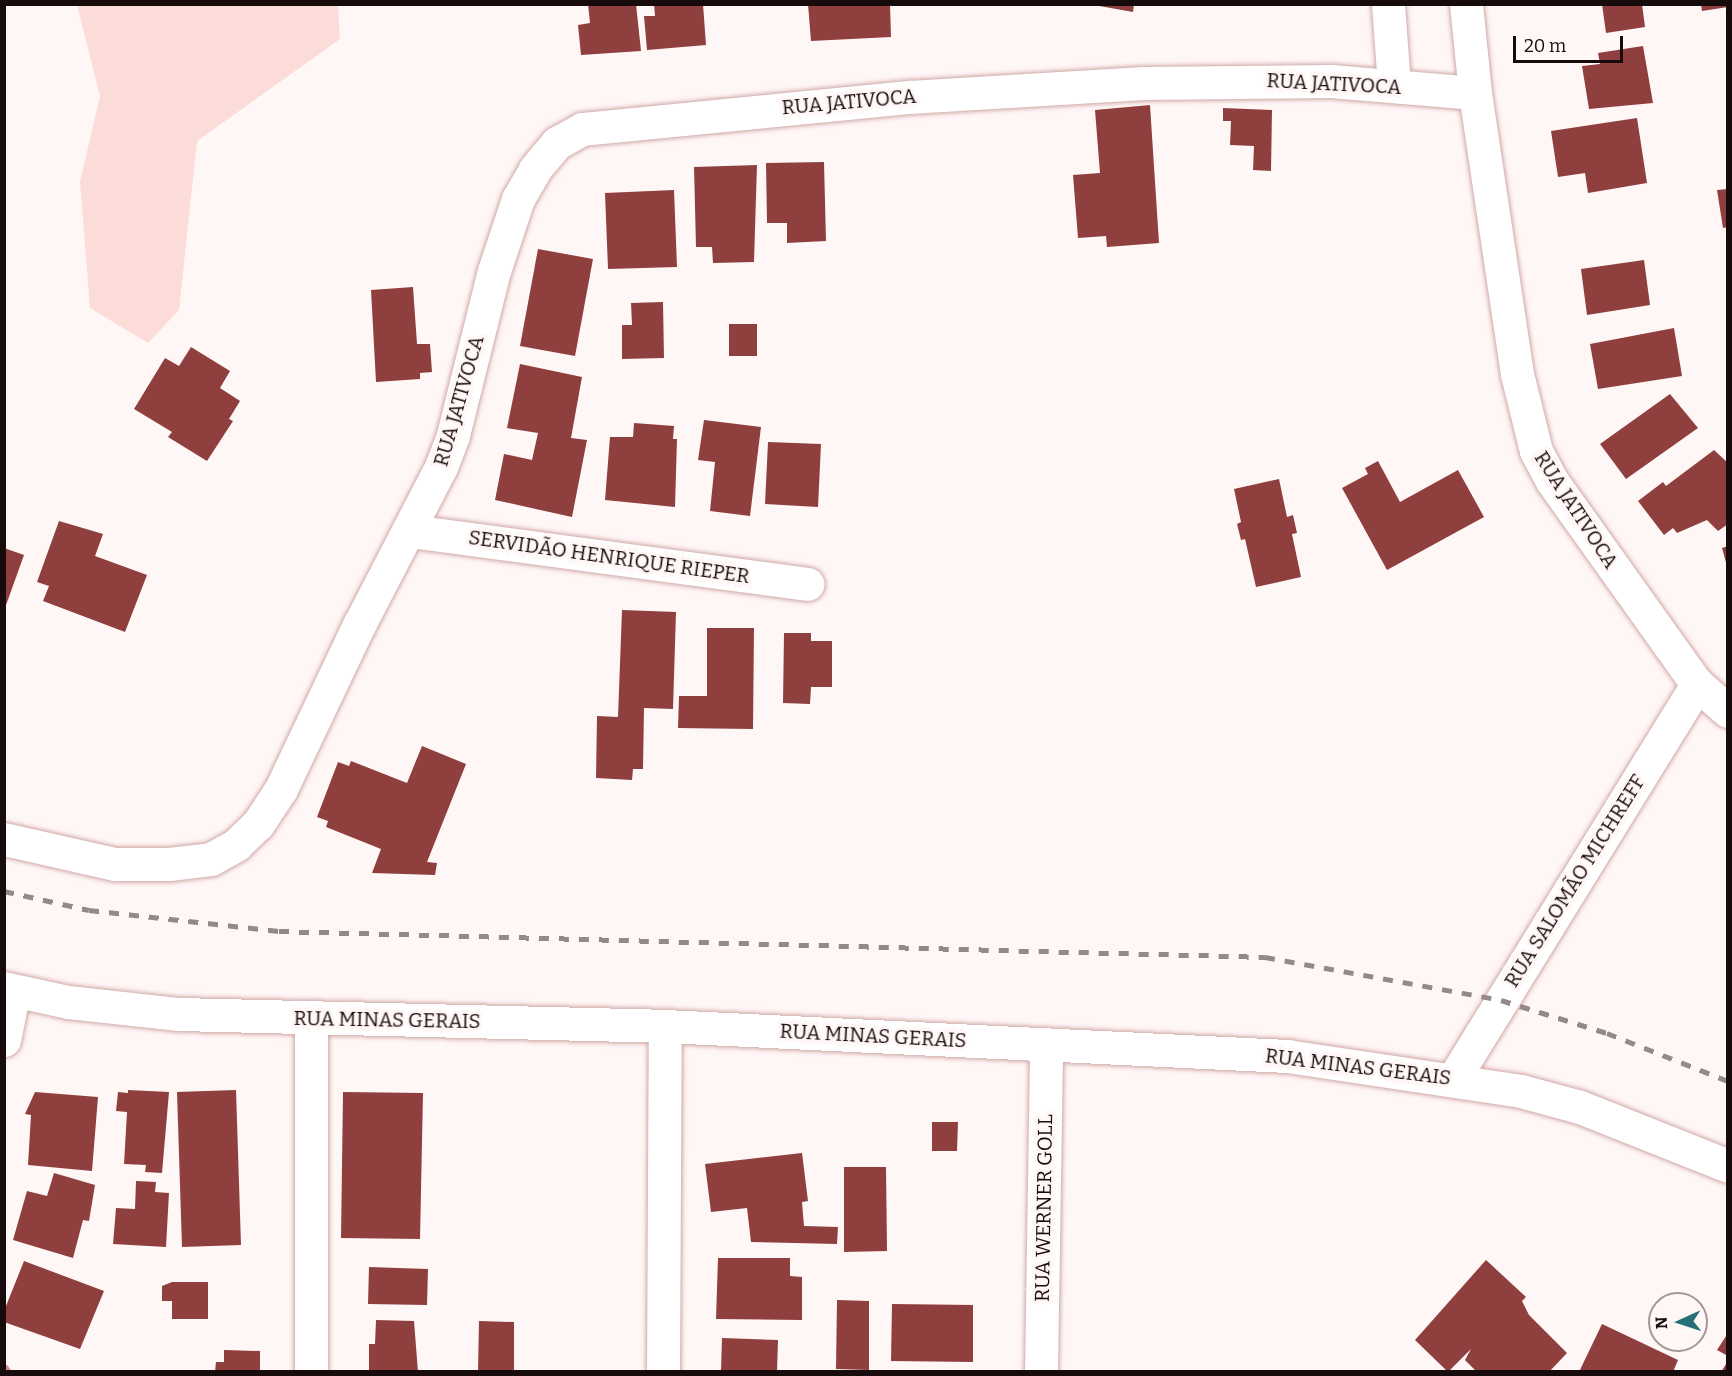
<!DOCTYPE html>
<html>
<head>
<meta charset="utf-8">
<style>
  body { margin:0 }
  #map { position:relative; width:1732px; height:1376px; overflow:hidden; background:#fff6f6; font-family:Bitter,serif }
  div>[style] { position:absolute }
  .green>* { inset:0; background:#fbdcd9 }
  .stream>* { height:10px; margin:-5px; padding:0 5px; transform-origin:5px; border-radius:5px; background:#df8782 }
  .building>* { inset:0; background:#8f3f3e }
  .roads { filter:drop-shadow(0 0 2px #d0a9a6) drop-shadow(0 0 2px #d0a9a6) }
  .minor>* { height:33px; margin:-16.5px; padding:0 16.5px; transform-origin:16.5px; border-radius:16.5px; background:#fff }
  .major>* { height:33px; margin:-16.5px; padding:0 16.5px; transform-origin:16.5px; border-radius:16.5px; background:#fff }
  .rail>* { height:4.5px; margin-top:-2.25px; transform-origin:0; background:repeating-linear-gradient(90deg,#948989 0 10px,transparent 0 20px) }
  span { translate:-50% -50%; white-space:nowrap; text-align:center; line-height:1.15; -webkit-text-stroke:6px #fff6f6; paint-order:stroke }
  .street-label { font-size:20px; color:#180b0b }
  .frame { position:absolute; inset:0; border:6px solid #180b0b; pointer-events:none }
  .north { position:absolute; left:1648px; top:1292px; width:60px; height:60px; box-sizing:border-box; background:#fff6f6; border:2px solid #a39898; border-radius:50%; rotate:267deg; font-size:16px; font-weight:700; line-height:24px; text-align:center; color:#180b0b }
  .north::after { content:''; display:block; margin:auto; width:21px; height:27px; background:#257076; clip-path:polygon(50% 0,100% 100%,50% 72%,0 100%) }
  .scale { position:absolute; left:1513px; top:36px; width:110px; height:27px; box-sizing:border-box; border:3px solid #180b0b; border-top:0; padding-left:8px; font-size:18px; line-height:21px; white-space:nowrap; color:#180b0b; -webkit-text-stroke:4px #fff6f6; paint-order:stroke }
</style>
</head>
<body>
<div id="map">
  <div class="green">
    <i style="clip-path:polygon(77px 5px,338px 5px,340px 39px,197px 141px,179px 310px,148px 343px,90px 308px,80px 182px,100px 96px)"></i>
  </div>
  <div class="stream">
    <i style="left:4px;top:1369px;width:4px;rotate:56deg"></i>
  </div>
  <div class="building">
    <i style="clip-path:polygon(588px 4px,636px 4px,641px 51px,581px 55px,578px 25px,590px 23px)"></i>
    <i style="clip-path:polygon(654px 4px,703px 4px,706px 45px,647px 50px,644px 16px,655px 16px)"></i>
    <i style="clip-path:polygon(808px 4px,890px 4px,891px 37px,811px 41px)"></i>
    <i style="clip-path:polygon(1088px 4px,1134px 4px,1133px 12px)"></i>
    <i style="clip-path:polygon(1602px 4px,1642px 4px,1645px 27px,1606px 33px)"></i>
    <i style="clip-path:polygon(1701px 4px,1728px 4px,1728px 7px,1702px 11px)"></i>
    <i style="clip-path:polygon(1643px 46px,1653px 103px,1589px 109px,1582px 66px,1600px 64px,1598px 53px)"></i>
    <i style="clip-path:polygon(1150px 105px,1159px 243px,1107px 247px,1106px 236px,1078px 238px,1073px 175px,1100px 173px,1095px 110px)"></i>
    <i style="clip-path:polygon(1223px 108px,1272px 110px,1271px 171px,1253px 170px,1254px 146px,1230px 145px,1231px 121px,1223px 121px)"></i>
    <i style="clip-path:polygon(1637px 118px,1647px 183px,1588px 193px,1585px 173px,1558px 177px,1551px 131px)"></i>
    <i style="clip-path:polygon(824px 162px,826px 241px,787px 243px,787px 223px,767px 223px,766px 163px)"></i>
    <i style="clip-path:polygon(757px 165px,754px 262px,713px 263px,712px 247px,696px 247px,694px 167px)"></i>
    <i style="clip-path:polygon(1728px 189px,1728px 227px,1723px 228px,1717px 190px)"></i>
    <i style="clip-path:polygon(674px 190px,677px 267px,608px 269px,605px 193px)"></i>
    <i style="clip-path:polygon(538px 249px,593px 259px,575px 356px,520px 346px)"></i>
    <i style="clip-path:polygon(1644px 260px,1650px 305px,1587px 315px,1581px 269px)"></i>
    <i style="clip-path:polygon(413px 287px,417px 344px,430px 344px,432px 372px,420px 373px,420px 379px,376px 382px,371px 290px)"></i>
    <i style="clip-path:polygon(663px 302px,664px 358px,622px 359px,622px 325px,632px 325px,631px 303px)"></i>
    <i style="clip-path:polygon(729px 324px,757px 324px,757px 356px,729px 356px)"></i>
    <i style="clip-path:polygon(1674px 328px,1682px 376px,1598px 389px,1590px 344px)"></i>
    <i style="clip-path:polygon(191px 347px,230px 371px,220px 388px,240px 401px,229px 419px,233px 421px,207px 461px,168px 437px,172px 432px,134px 409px,165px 358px,179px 366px)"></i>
    <i style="clip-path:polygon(520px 364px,582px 377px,571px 438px,587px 440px,572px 517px,495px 500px,504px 454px,532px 460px,538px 433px,507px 428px)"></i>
    <i style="clip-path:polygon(1670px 394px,1698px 428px,1626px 479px,1600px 444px)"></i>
    <i style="clip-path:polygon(704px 420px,761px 427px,750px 516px,710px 511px,715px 462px,698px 460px)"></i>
    <i style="clip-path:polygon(634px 423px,674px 426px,673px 439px,677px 439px,675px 507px,605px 500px,610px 437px,633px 437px)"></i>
    <i style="clip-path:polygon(768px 442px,821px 444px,818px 507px,765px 504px)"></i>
    <i style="clip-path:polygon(1714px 450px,1728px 463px,1728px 524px,1718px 531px,1707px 520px,1677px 533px,1673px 528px,1664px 535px,1638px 501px,1663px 482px,1666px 486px)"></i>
    <i style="clip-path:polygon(1378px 461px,1400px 502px,1458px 470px,1484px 517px,1387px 570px,1342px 488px,1368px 474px,1365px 468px)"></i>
    <i style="clip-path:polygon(1279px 479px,1287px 517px,1293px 515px,1297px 533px,1292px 534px,1301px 577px,1256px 587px,1245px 539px,1241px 540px,1237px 524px,1241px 522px,1234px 489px)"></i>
    <i style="clip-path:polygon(59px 521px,103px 534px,95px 556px,147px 575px,125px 632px,43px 601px,49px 586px,37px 582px)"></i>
    <i style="clip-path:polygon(1728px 546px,1728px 566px,1727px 566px,1722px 548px)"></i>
    <i style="clip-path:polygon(4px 548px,24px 555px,5px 608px,4px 608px)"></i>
    <i style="clip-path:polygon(622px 610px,676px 612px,673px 709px,644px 708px,643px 769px,633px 769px,632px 780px,596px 778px,597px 716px,618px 717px)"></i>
    <i style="clip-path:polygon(707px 628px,754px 628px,753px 729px,678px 728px,679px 696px,707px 696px)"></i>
    <i style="clip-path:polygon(784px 633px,811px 633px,811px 641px,832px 641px,832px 687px,811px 687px,810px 704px,783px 703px)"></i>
    <i style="clip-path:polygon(422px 746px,466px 764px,427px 862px,437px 863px,435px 875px,372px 873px,381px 849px,326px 827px,328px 821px,317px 817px,338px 762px,349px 766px,351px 761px,407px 783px)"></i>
    <i style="clip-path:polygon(128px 1090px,169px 1092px,162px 1173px,145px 1172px,146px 1165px,124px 1164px,127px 1112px,116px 1111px,118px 1092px,128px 1093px)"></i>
    <i style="clip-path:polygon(236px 1090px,241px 1245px,182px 1247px,177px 1092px)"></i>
    <i style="clip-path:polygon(35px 1092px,98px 1097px,92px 1171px,28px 1165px,31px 1115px,25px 1114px)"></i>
    <i style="clip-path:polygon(343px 1092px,423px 1093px,420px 1239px,341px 1238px)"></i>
    <i style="clip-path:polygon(932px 1122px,958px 1122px,957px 1151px,932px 1151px)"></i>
    <i style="clip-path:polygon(802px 1153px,808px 1201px,802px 1202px,804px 1226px,838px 1227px,837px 1244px,751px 1242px,747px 1208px,711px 1212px,705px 1164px)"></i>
    <i style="clip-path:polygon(844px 1167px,886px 1167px,887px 1251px,844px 1252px)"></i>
    <i style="clip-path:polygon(54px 1173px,95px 1185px,89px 1221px,83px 1220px,73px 1258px,13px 1240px,27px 1191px,47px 1196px)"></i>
    <i style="clip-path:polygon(136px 1181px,156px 1182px,155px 1192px,169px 1193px,166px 1247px,113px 1244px,116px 1208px,135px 1209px)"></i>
    <i style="clip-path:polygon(718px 1258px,790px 1258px,790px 1276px,802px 1277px,802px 1320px,716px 1319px)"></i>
    <i style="clip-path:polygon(1486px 1260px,1526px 1297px,1522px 1301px,1529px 1315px,1567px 1353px,1549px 1372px,1477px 1372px,1465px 1360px,1471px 1349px,1448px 1372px,1415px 1340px)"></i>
    <i style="clip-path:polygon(24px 1261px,104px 1291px,80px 1349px,4px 1322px,4px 1311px)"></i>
    <i style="clip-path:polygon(369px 1267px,428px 1269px,427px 1305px,368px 1304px)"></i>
    <i style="clip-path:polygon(172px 1282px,208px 1282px,208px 1319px,172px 1319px,172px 1301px,162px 1301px,162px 1286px)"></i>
    <i style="clip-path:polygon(837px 1300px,869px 1301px,869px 1370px,836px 1369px)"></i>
    <i style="clip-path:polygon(892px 1304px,973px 1305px,973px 1362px,891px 1361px)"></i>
    <i style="clip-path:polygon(376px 1320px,414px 1321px,418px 1372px,369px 1372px,369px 1344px,375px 1344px)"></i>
    <i style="clip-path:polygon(479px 1321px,514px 1322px,514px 1372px,478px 1372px)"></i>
    <i style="clip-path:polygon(1602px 1324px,1678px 1360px,1673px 1372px,1579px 1372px)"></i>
    <i style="clip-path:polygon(1728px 1333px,1728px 1356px,1717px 1350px)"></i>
    <i style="clip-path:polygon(722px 1338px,778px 1340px,777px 1372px,721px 1372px)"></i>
    <i style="clip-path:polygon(224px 1350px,260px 1351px,260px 1372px,215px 1372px,216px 1362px,224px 1362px)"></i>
    <i style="clip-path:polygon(1728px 1361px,1728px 1372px,1721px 1372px)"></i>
  </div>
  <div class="roads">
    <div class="minor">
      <i style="left:1388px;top:4px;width:82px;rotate:85.8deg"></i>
      <i style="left:1466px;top:4px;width:89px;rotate:84.2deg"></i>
      <i style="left:1475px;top:93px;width:284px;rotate:81.5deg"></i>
      <i style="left:1517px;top:374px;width:79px;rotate:76.1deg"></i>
      <i style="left:1536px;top:451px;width:34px;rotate:62deg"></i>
      <i style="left:1552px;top:481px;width:249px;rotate:54.5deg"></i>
      <i style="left:1697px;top:684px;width:41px;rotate:41.1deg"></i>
      <i style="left:411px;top:531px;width:400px;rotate:7.6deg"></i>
      <i style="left:4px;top:839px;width:114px;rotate:12.7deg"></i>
      <i style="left:115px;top:864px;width:54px"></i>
      <i style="left:169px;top:864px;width:42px;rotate:-6.8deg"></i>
      <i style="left:211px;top:859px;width:29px;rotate:-29deg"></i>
      <i style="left:236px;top:845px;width:30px;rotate:-44deg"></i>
      <i style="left:258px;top:824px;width:42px;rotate:-56.7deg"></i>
      <i style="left:281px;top:789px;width:182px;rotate:-64.6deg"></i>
      <i style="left:359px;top:625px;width:178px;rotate:-62.6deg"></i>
      <i style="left:441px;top:467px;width:34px;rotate:-69deg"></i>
      <i style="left:453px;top:435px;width:169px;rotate:-76deg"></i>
      <i style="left:494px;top:271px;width:76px;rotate:-71.6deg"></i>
      <i style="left:518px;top:199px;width:34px;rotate:-60deg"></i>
      <i style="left:535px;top:169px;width:34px;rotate:-50deg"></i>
      <i style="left:557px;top:143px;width:29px;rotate:-29deg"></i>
      <i style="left:582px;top:129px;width:329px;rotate:-5.6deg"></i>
      <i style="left:909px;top:97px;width:235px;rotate:-3.4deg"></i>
      <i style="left:1144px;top:83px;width:187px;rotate:-0.6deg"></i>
      <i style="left:1331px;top:81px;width:144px;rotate:4.8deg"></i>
      <i style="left:311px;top:1018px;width:354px;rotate:90deg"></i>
      <i style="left:4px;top:1040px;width:50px;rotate:-78.5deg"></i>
      <i style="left:1454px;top:1078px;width:463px;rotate:-58.3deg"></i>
      <i style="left:663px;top:1372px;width:346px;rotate:-89.7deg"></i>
      <i style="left:1041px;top:1372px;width:328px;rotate:-89.1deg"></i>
    </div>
    <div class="major">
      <i style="left:4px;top:988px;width:66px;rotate:12.3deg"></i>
      <i style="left:68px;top:1002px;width:112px;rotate:6.2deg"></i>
      <i style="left:179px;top:1014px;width:486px;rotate:1.4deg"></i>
      <i style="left:665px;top:1026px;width:623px;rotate:2.76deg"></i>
      <i style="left:1287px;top:1056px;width:237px;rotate:8.5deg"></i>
      <i style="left:1521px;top:1091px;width:61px;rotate:15.2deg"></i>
      <i style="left:1580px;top:1107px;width:159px;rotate:21.7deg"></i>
    </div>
  </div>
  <div class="rail">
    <i style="left:4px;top:891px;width:87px;rotate:12.6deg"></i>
    <i style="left:89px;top:910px;width:191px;rotate:6.3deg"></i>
    <i style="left:279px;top:931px;width:986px;rotate:1.51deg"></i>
    <i style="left:1265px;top:957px;width:240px;rotate:10.3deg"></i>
    <i style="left:1501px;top:1000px;width:111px;rotate:17.3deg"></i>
    <i style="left:1607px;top:1033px;width:130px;rotate:21.6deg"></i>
  </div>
  <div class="street-label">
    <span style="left:1334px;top:84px;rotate:3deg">RUA JATIVOCA</span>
    <span style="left:849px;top:102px;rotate:-5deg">RUA JATIVOCA</span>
    <span style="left:459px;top:401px;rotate:-74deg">RUA JATIVOCA</span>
    <span style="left:1576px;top:510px;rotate:57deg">RUA JATIVOCA</span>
    <span style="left:609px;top:557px;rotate:8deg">SERVIDÃO HENRIQUE RIEPER</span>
    <span style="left:1575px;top:881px;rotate:-58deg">RUA SALOMÃO MICHREFF</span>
    <span style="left:387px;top:1020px;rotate:1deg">RUA MINAS GERAIS</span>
    <span style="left:873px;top:1036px;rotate:3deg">RUA MINAS GERAIS</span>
    <span style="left:1358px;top:1067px;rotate:7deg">RUA MINAS GERAIS</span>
    <span style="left:1044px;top:1208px;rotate:-89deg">RUA WERNER GOLL</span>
  </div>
  <div class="frame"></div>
  <div class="north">N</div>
  <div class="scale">20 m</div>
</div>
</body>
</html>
